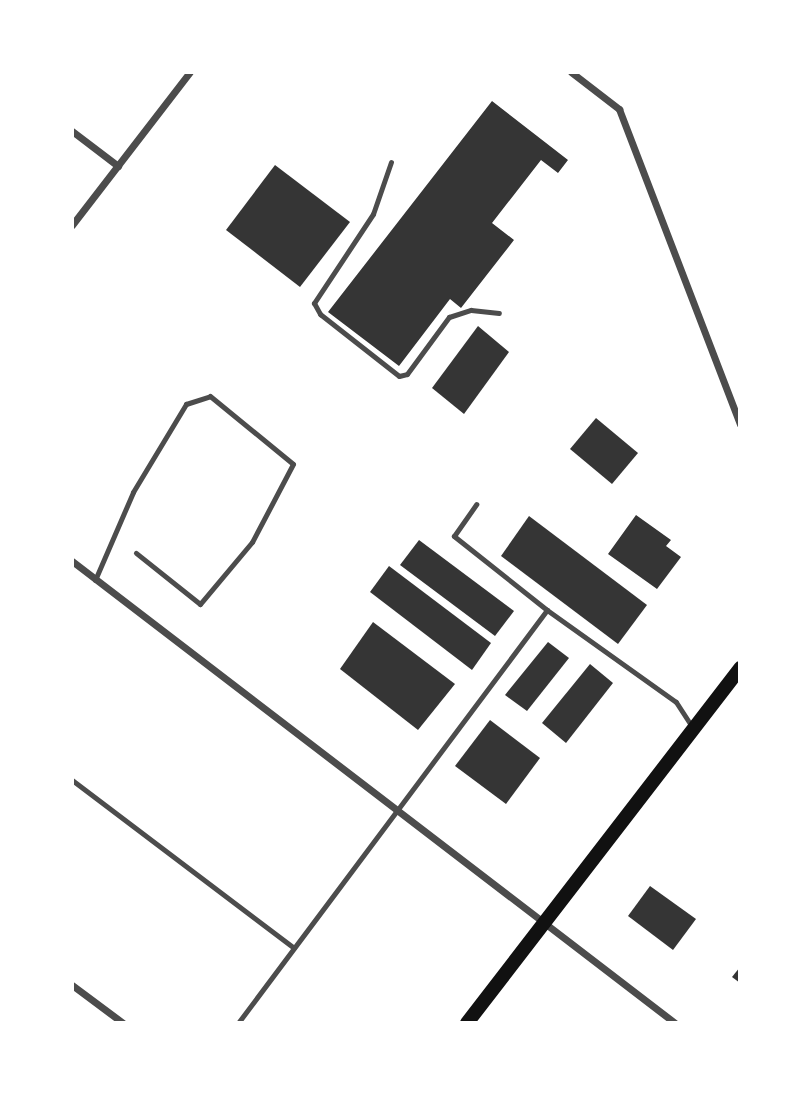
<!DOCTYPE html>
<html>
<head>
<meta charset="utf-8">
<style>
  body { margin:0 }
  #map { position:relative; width:812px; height:1095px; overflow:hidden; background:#fff; font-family:Poppins,sans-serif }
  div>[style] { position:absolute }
  .building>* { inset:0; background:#353535 }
  .service>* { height:5px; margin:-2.5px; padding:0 2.5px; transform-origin:2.5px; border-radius:2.5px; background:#4c4c4c }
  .minor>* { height:7px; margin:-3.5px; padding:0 3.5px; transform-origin:3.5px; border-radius:3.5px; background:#4c4c4c }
  .secondary>* { height:14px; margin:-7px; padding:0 7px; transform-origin:7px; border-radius:7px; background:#111 }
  span { translate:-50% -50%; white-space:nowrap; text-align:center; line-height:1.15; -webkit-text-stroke:7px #fff; paint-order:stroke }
  .frame { position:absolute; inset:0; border:74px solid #fff; pointer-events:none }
</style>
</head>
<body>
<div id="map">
  <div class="building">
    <i style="clip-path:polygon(492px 101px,568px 160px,558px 173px,541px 160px,492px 223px,514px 240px,461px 308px,450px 299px,399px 366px,328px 312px)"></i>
    <i style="clip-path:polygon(275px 165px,350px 222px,300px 287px,226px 230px)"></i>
    <i style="clip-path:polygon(478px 326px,509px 352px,464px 414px,432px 388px)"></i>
    <i style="clip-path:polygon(596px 418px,638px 453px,612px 484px,570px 449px)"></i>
    <i style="clip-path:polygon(636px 515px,671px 540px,666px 546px,681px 557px,657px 589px,608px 554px)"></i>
    <i style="clip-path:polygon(529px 516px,647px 605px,618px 644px,501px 556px)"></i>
    <i style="clip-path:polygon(419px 540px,514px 611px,495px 636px,400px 565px)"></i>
    <i style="clip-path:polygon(389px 566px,491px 643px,472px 670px,370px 592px)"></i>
    <i style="clip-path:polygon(373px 622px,455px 684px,418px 730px,340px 669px)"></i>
    <i style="clip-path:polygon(548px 642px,569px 658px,527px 711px,505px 695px)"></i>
    <i style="clip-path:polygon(590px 664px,613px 683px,566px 743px,542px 723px)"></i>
    <i style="clip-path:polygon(490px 720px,540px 758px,506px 804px,455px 766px)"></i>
    <i style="clip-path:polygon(650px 886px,696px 919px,673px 950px,628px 916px)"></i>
    <i style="clip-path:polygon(740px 967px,740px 983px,732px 977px)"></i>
  </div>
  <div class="service">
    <i style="left:391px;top:162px;width:55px;rotate:109.1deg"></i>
    <i style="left:373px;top:214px;width:107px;rotate:123.5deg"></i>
    <i style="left:314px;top:303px;width:13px;rotate:61deg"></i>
    <i style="left:320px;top:314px;width:100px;rotate:38.1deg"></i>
    <i style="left:399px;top:376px;width:8px;rotate:-14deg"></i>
    <i style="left:407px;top:374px;width:71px;rotate:-53.6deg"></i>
    <i style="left:449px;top:317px;width:23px;rotate:-18deg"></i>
    <i style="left:471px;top:310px;width:28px;rotate:6deg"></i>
    <i style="left:95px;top:580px;width:96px;rotate:-66.6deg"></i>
    <i style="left:133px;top:492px;width:103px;rotate:-58.9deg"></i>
    <i style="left:186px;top:404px;width:25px;rotate:-18deg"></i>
    <i style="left:210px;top:396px;width:107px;rotate:39.3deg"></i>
    <i style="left:293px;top:464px;width:88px;rotate:117.7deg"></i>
    <i style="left:252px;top:542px;width:81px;rotate:130deg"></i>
    <i style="left:200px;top:604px;width:82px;rotate:-141.4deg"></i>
    <i style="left:547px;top:610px;width:158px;rotate:35.5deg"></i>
    <i style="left:676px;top:702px;width:31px;rotate:57deg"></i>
    <i style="left:72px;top:780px;width:278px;rotate:37.1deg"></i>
    <i style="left:238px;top:1023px;width:516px;rotate:-53.2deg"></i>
    <i style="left:547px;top:610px;width:119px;rotate:-141.5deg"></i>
    <i style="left:454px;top:536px;width:39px;rotate:-55deg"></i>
  </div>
  <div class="minor">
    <i style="left:571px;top:72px;width:61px;rotate:37.6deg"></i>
    <i style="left:619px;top:109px;width:338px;rotate:69deg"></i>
    <i style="left:72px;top:131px;width:58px;rotate:37.3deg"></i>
    <i style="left:72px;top:225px;width:193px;rotate:-52.4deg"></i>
    <i style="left:72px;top:561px;width:760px;rotate:37.46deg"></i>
    <i style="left:72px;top:985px;width:64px;rotate:36.7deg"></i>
  </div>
  <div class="secondary">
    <i style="left:467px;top:1023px;width:448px;rotate:-52.4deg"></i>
  </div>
  <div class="frame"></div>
</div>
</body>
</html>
